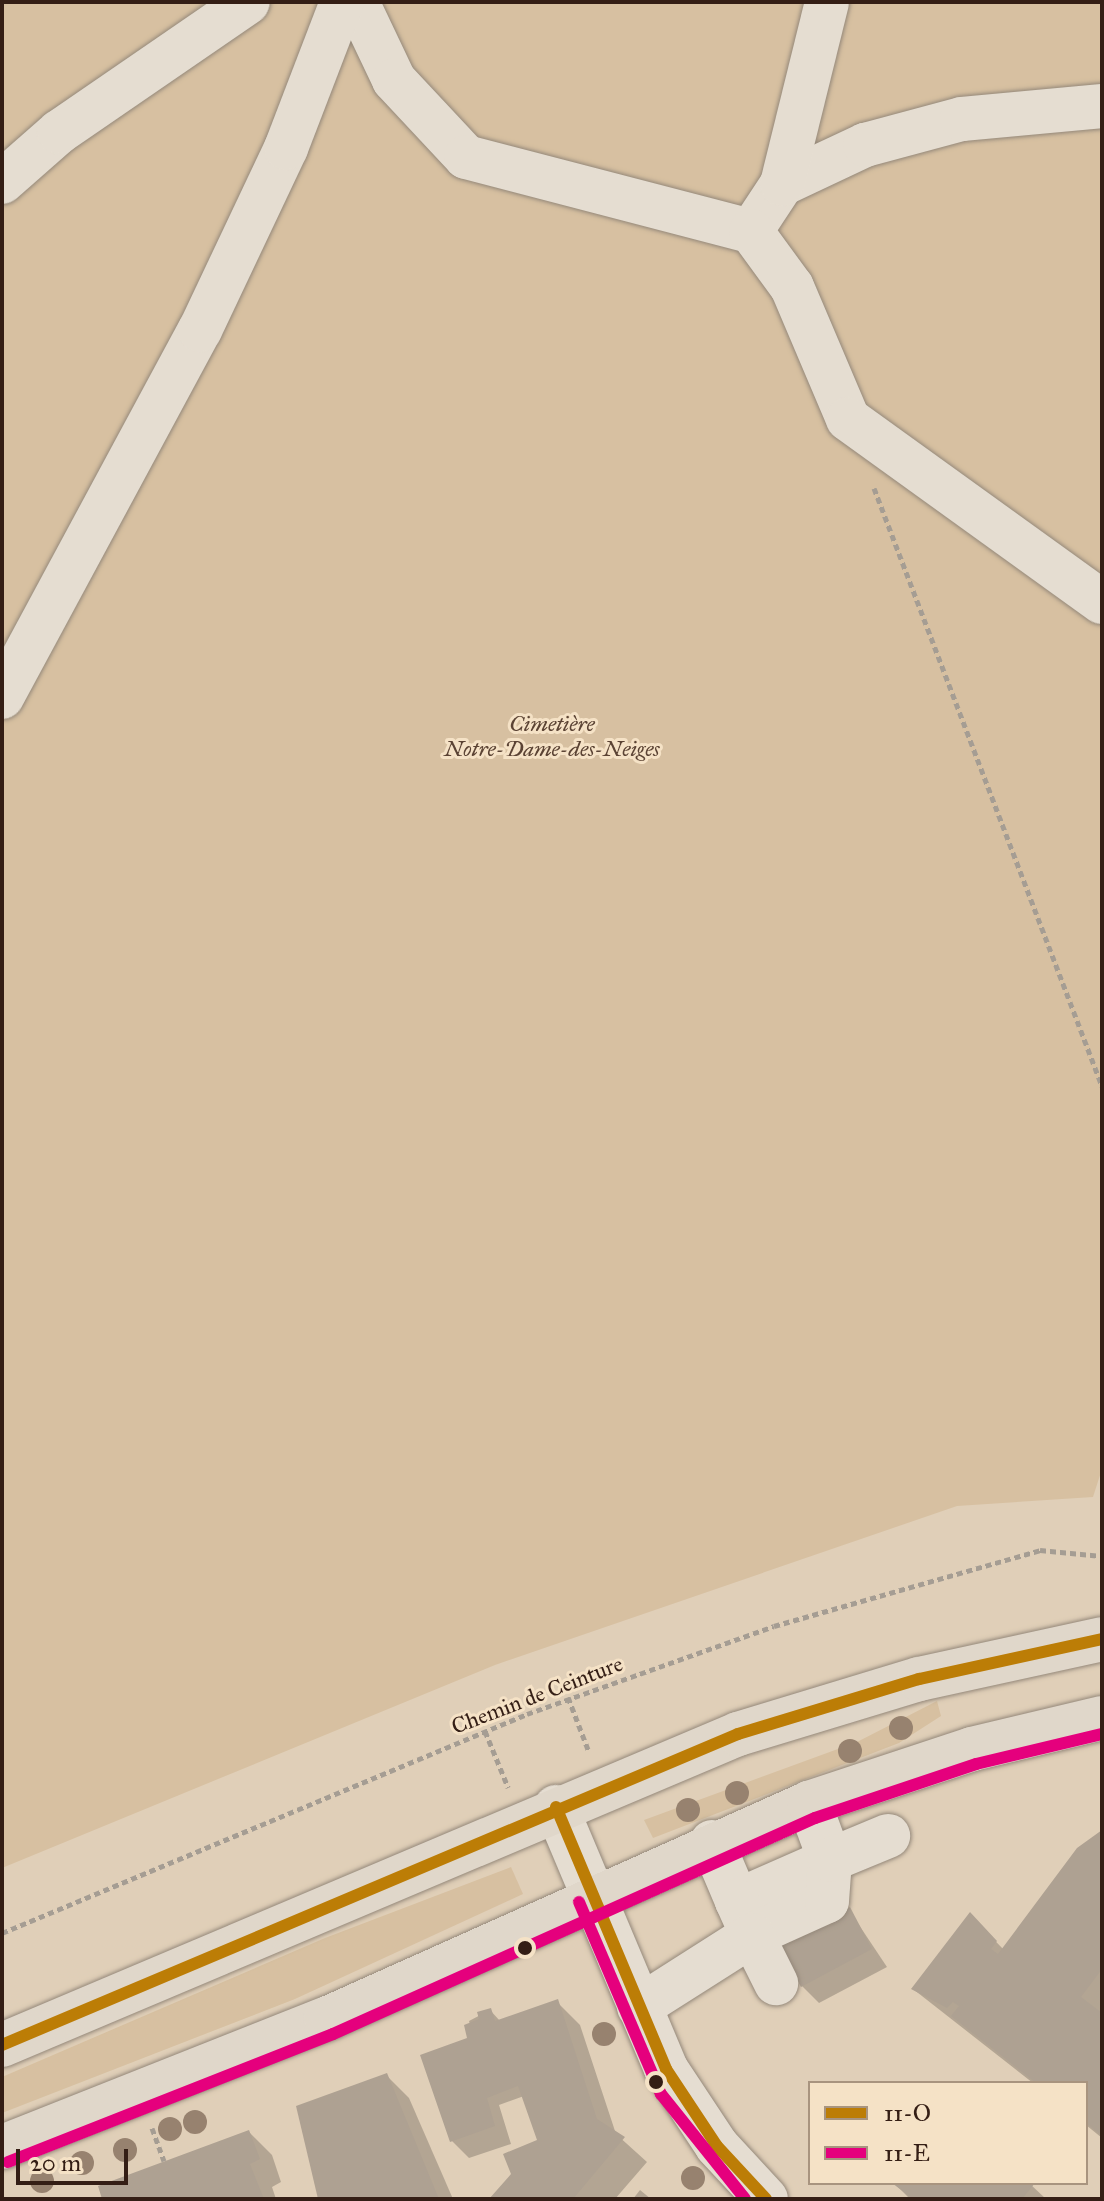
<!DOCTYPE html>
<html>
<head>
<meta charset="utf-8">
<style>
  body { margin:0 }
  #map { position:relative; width:1104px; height:2201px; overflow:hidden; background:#e0cfb8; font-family:"IM FELL Great Primer",serif }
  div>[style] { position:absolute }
  .green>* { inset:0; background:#d7c0a1 }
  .shadow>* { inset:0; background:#0003 }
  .building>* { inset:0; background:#aea192 }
  .path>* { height:5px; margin-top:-2.5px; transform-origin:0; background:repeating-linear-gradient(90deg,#a59d93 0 6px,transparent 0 10px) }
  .roads { filter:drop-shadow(0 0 2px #94887a) drop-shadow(0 0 2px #94887a) }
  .minor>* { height:44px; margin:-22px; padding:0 22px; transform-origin:22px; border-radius:22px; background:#e5ddd1 }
  .major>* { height:44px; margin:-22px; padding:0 22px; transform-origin:22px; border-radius:22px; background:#e0d7ca }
  .bus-1>* { height:12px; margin:-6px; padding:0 6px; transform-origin:6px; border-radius:6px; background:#bc7d06 }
  .bus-2>* { height:12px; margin:-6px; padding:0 6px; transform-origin:6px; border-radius:6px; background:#e5007d }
  .trees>* { width:24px; height:24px; margin:-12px; border-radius:50%; background:#97826f }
  .dots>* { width:22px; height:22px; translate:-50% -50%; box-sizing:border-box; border:4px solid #f5e2c6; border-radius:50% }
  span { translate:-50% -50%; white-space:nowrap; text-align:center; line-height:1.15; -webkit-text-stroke:6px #f5e2c6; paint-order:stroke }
  .park-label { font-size:22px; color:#5b4334; font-style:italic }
  .street-label { font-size:22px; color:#341e15 }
  .frame { position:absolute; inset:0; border:4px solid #341e15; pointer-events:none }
  .legend { position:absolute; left:808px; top:2081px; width:280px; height:104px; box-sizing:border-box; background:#f5e2c6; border:2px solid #a8947f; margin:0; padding:10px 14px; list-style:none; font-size:24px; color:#341e15 }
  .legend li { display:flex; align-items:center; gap:16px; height:40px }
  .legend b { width:40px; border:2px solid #a8947f }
  .scale { position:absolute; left:16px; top:2149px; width:112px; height:36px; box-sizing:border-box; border:4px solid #341e15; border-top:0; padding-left:10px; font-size:24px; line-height:28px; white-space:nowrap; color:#341e15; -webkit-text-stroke:6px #f5e2c6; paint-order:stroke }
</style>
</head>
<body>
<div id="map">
  <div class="green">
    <i style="clip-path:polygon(2px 2px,1102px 2px,1102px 1469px,1093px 1497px,957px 1506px,495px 1665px,2px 1868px)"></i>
    <i style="clip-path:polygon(937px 1701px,941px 1716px,899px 1743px,653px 1838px,644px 1820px,857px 1742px)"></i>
    <i style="clip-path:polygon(511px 1867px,523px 1894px,295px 1999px,2px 2113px,2px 2077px,325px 1938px)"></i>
  </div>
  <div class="shadow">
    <i style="clip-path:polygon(1102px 1832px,1102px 2138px,1086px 2125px,1086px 2083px,1033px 2083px,913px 1989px,970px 1915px,1004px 1950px)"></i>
    <i style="clip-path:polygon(849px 1910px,887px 1967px,819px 2003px,802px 1986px)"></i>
    <i style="clip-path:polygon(557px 2002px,580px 2025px,616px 2134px,647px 2162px,615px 2199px,491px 2199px,540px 2141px,524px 2096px,499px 2105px,511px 2144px,469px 2158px,452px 2141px,477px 2051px,469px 2021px,490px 2010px,500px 2021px)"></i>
    <i style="clip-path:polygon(386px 2075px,409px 2098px,453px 2199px,321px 2199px)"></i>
    <i style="clip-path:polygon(249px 2132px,272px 2155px,281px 2182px,272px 2187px,276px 2199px,106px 2199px)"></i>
    <i style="clip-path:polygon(894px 2183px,1029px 2183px,1046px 2199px,910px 2199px)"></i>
    <i style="clip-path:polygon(640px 2190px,651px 2199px,633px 2199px)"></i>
  </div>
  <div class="building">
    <i style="clip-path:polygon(1102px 1830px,1102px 1969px,1081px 1997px,1102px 2013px,1102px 2136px,1086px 2123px,1086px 2083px,1036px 2083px,951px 2016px,959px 2006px,953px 2002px,947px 2008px,911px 1989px,970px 1912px,997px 1941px,991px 1949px,998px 1954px,1077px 1848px)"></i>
    <i style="clip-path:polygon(850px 1907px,872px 1949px,801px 1987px,778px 1945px)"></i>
    <i style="clip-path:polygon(558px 1999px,597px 2119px,625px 2137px,573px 2199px,489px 2199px,511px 2174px,503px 2154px,537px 2140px,518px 2086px,487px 2098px,495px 2126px,450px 2142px,420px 2055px,467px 2038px,464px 2025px,479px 2019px,477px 2012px,491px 2008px,495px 2021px)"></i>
    <i style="clip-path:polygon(387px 2073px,439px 2199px,318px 2199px,296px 2106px)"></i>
    <i style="clip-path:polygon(249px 2130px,260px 2159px,250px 2164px,264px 2199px,102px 2199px,98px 2186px)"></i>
    <i style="clip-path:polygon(892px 2183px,1035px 2183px,1022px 2199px,913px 2199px)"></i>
  </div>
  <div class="path">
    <i style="left:874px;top:488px;width:640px;rotate:69.13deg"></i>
    <i style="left:568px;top:1697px;width:59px;rotate:69.1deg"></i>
    <i style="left:485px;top:1731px;width:61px;rotate:67.7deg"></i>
    <i style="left:2px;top:1933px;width:569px;rotate:-22.64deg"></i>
    <i style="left:527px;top:1714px;width:262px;rotate:-19.6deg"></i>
    <i style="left:774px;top:1626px;width:277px;rotate:-15.9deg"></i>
    <i style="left:1040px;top:1550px;width:62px;rotate:5.5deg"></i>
    <i style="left:152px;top:2128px;width:35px;rotate:70deg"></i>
  </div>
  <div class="roads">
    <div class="minor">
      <i style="left:357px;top:2px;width:86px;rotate:64.6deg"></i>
      <i style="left:394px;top:80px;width:105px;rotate:46.9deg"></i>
      <i style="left:466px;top:157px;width:294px;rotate:14.6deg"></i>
      <i style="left:751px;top:231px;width:56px;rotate:-56.6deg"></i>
      <i style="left:782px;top:184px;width:92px;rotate:-25.2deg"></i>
      <i style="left:865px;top:145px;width:100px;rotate:-15deg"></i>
      <i style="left:962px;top:119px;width:141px;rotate:-5.3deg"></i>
      <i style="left:2px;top:182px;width:76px;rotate:-41.3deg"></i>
      <i style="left:59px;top:132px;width:229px;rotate:-34.5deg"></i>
      <i style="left:782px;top:184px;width:187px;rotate:-76.1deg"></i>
      <i style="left:751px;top:231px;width:69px;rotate:53.8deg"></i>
      <i style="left:792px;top:287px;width:143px;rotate:67deg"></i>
      <i style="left:848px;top:419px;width:313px;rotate:35.8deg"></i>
      <i style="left:2px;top:697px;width:417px;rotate:-61.7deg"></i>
      <i style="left:200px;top:330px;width:201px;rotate:-64.7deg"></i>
      <i style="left:286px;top:148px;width:156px;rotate:-69deg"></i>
      <i style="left:556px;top:1807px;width:284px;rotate:67.2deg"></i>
      <i style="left:666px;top:2069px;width:92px;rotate:56.5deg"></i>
      <i style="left:717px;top:2146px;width:72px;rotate:47.2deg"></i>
      <i style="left:712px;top:1842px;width:64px;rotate:67deg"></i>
      <i style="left:737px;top:1901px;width:102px;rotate:-23.8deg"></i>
      <i style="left:830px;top:1860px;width:61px;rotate:-110.2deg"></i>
      <i style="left:737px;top:1901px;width:37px;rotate:66deg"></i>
      <i style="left:752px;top:1935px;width:82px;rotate:-24.4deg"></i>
      <i style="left:827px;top:1901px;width:41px;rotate:-85.8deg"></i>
      <i style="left:830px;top:1860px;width:63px;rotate:-22.5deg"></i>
      <i style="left:639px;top:2007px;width:134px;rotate:-32.5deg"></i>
      <i style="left:752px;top:1935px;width:54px;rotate:63.4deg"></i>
    </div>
    <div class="major">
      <i style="left:2px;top:2045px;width:799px;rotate:-22.91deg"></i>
      <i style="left:738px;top:1734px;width:189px;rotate:-16.9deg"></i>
      <i style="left:919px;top:1679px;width:187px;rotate:-12.3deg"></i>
      <i style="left:2px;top:2147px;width:348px;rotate:-21.6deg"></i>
      <i style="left:326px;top:2019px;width:529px;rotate:-24.09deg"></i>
      <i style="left:809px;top:1803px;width:172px;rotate:-18.3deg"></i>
      <i style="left:972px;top:1749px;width:134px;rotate:-13.4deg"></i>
    </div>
  </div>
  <div class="bus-1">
    <i style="left:556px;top:1807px;width:284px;rotate:67.2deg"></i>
    <i style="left:666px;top:2069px;width:92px;rotate:56.5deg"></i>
    <i style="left:717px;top:2146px;width:72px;rotate:47.2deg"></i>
    <i style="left:2px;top:2045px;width:799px;rotate:-22.91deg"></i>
    <i style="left:738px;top:1734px;width:189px;rotate:-16.9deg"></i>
    <i style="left:919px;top:1679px;width:187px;rotate:-12.3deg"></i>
  </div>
  <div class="bus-2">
    <i style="left:579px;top:1902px;width:209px;rotate:66.9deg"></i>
    <i style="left:661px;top:2094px;width:134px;rotate:51.3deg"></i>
    <i style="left:8px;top:2162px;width:349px;rotate:-21.5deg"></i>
    <i style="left:333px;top:2034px;width:528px;rotate:-24.14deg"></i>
    <i style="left:815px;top:1818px;width:170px;rotate:-18.5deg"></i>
    <i style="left:976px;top:1764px;width:130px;rotate:-13.4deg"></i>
  </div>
  <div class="trees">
    <i style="left:901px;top:1728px"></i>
    <i style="left:850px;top:1751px"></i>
    <i style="left:737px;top:1793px"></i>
    <i style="left:688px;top:1810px"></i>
    <i style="left:604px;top:2034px"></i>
    <i style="left:195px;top:2122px"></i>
    <i style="left:170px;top:2129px"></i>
    <i style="left:125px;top:2150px"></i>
    <i style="left:82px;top:2163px"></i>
    <i style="left:693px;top:2178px"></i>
    <i style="left:42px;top:2181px"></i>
  </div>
  <div class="dots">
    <i style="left:525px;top:1948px;background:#341e15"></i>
    <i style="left:656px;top:2082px;background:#341e15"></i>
  </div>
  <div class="park-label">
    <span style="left:552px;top:736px">Cimetière<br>Notre-Dame-des-Neiges</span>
  </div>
  <div class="street-label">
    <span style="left:537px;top:1695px;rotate:-21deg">Chemin de Ceinture</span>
  </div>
  <div class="frame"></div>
  <ul class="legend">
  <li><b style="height:10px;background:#bc7d06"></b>11-O</li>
  <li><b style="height:10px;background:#e5007d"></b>11-E</li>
  </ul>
  <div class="scale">20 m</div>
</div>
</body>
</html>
